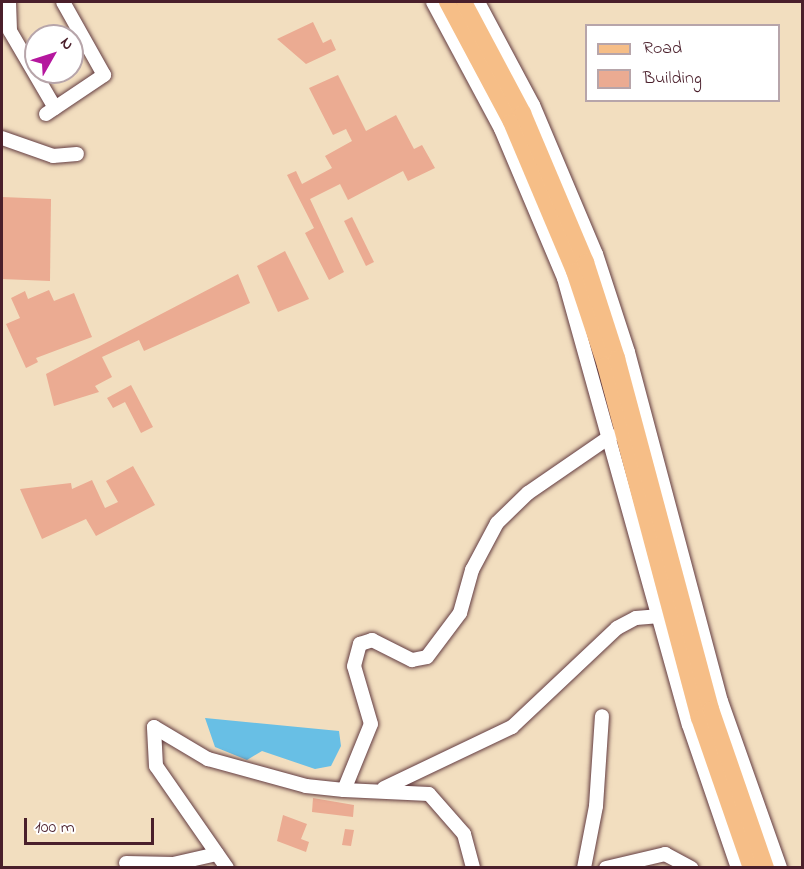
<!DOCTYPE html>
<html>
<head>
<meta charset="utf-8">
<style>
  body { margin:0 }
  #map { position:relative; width:804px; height:869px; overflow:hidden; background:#f2debf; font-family:"Indie Flower",sans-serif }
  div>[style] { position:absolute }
  .water>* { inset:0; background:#68bfe5 }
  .building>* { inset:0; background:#ebab92 }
  .roads { filter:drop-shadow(0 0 2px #633c41) drop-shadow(0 0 2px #633c41) }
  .minor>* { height:14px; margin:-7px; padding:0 7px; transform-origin:7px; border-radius:7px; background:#fff }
  .major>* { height:16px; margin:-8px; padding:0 8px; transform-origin:8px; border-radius:8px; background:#f6be87 }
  span { translate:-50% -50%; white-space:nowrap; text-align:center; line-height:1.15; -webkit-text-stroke:4.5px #fff; paint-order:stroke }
  .frame { position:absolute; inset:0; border:3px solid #4a1f2b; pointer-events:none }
  .legend { position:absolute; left:585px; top:24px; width:195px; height:78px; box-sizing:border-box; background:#fff; border:2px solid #b7a5aa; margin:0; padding:8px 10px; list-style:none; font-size:18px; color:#4a1f2b }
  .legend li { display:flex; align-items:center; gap:12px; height:30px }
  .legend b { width:30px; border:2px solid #b7a5aa }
  .north { position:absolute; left:24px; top:24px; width:60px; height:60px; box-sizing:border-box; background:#fff; border:2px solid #b7a5aa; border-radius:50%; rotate:51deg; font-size:16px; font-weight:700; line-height:24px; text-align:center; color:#4a1f2b }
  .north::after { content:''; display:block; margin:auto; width:21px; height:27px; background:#b5179e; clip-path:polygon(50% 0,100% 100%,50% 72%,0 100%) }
  .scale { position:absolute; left:24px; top:818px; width:130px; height:27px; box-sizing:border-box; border:3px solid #4a1f2b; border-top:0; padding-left:8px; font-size:18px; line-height:21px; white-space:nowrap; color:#4a1f2b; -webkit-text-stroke:4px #fff; paint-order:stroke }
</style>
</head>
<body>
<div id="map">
  <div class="water">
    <i style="clip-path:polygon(205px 718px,339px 731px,341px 746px,331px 766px,315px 769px,262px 751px,247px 760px,215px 747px)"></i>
  </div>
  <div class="building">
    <i style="clip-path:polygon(313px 22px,323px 43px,331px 39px,336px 50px,306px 64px,277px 39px)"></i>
    <i style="clip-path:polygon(338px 75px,366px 131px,396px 115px,414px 149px,422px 145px,435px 168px,408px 181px,403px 171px,348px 200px,340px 184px,310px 199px,344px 272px,329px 280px,305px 233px,314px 228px,287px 175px,296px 171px,302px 184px,332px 168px,325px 156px,352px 141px,346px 129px,333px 135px,309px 88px)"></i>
    <i style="clip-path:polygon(2px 197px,51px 199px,50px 281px,2px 279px)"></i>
    <i style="clip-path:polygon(352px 217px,374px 262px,366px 266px,344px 221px)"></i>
    <i style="clip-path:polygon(285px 251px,309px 299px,278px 312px,257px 266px)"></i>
    <i style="clip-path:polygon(238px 274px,250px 303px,144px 351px,139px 340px,102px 357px,112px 377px,95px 386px,99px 392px,54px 406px,46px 374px)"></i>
    <i style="clip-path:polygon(49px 290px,54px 301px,74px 293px,92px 337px,36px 358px,38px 362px,26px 368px,6px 324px,20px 318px,11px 298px,25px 291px,28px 299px)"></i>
    <i style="clip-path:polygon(131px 385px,153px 427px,141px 433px,125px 402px,113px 408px,107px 398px)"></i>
    <i style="clip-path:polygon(133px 466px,155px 505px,96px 536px,86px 519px,42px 539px,20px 489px,71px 483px,72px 489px,92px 480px,105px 508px,118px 502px,106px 481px)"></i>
    <i style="clip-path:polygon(313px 798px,354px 805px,353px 817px,312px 812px)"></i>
    <i style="clip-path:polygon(283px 815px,307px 824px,301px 839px,309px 842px,306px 852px,277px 841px)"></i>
    <i style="clip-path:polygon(345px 829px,354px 830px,351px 846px,342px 845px)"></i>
  </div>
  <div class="roads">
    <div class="minor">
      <i style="left:9px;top:2px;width:29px;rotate:88deg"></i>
      <i style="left:10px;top:31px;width:89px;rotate:59.7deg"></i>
      <i style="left:433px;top:2px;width:144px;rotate:61.8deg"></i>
      <i style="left:501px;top:129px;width:162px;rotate:67.1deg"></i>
      <i style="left:564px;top:278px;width:464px;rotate:74.4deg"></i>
      <i style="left:689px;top:725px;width:151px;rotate:71.1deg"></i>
      <i style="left:478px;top:2px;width:117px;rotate:61.9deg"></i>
      <i style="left:533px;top:105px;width:162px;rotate:67.1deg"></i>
      <i style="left:596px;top:254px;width:103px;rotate:71.9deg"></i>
      <i style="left:628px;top:352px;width:361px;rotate:75.1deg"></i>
      <i style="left:721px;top:701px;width:177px;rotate:70.5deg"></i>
      <i style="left:46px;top:114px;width:70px;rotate:-33.9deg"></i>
      <i style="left:104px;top:75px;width:84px;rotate:-119.3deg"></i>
      <i style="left:2px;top:138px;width:54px;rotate:19.4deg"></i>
      <i style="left:53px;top:156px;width:24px;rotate:-5deg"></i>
      <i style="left:384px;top:788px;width:142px;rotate:-25.5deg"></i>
      <i style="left:512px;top:727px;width:144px;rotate:-43.3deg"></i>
      <i style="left:617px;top:628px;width:21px;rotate:-28deg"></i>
      <i style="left:636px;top:618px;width:24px;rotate:-5deg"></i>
      <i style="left:344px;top:790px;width:85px;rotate:2.7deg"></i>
      <i style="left:429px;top:794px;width:53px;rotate:48.8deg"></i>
      <i style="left:464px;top:834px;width:35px;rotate:75deg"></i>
      <i style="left:126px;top:863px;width:47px;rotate:1.2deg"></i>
      <i style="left:173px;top:864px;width:45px;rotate:-12.8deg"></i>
      <i style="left:227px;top:868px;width:124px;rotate:-124.8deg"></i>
      <i style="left:156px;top:766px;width:39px;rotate:-93deg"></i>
      <i style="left:154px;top:727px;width:63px;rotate:30.7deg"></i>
      <i style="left:208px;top:759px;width:102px;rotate:15.4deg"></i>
      <i style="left:306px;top:786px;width:38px;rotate:6deg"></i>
      <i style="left:344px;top:790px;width:71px;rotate:-67.8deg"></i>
      <i style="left:371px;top:724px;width:60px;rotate:-106.3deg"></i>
      <i style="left:354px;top:666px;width:23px;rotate:-75deg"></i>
      <i style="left:360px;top:644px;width:13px;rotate:-18deg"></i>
      <i style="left:372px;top:640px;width:45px;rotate:26.6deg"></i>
      <i style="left:412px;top:660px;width:15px;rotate:-11deg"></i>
      <i style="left:427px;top:657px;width:55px;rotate:-53.1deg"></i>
      <i style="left:460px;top:613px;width:45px;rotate:-74.4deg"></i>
      <i style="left:472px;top:570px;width:53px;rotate:-62deg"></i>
      <i style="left:497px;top:523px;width:43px;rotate:-44.1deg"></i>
      <i style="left:528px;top:493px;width:101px;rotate:-34.5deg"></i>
      <i style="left:584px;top:868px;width:63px;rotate:-79deg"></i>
      <i style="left:596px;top:806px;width:90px;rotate:-86.2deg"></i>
      <i style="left:606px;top:868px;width:61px;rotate:-13.3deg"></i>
      <i style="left:665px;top:854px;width:30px;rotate:28deg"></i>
    </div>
    <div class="major">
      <i style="left:447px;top:2px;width:136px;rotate:61.9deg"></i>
      <i style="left:511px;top:122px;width:162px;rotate:67.1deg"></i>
      <i style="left:574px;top:271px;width:99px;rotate:71.7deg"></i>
      <i style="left:605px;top:365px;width:365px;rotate:75.1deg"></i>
      <i style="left:699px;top:718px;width:159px;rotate:70.9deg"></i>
      <i style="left:464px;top:2px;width:126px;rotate:62deg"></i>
      <i style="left:523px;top:113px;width:162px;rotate:67.1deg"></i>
      <i style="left:586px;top:262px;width:101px;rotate:72.1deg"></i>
      <i style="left:617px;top:358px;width:363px;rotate:75deg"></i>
      <i style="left:711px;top:709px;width:168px;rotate:70.9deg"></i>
    </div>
  </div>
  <div class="frame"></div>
  <ul class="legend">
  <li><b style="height:8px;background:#f6be87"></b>Road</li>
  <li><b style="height:16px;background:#ebab92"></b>Building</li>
  </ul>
  <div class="north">N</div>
  <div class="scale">100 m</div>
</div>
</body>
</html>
